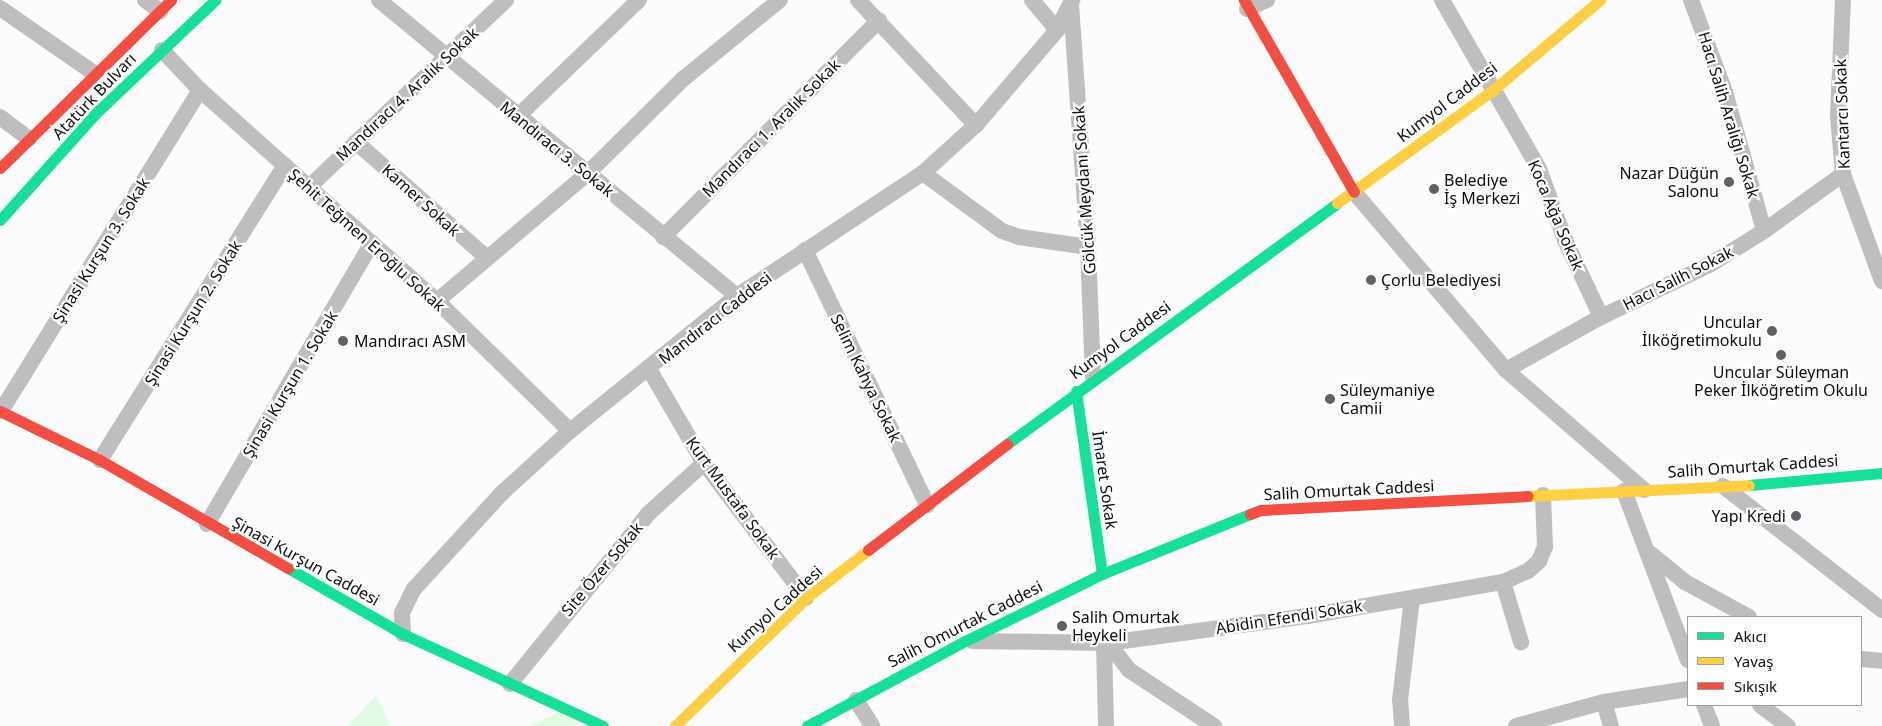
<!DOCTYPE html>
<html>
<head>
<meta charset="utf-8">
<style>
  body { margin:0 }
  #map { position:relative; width:1882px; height:726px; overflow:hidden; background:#fcfbfe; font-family:"Noto Sans",sans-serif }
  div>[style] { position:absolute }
  .green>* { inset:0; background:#e2fce4 }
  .street>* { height:16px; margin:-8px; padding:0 8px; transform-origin:8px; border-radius:8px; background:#c0bdbe }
  .fast>* { height:11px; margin:-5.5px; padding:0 5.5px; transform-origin:5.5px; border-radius:5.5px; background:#16e098 }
  .slow>* { height:11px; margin:-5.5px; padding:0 5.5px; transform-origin:5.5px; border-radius:5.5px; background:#ffcf43 }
  .jam>* { height:11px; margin:-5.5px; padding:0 5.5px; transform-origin:5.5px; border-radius:5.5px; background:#f24e42 }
  .dots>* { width:14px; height:14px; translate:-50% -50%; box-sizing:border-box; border:2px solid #fff; border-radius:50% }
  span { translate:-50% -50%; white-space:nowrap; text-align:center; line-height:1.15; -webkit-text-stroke:4.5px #fff; paint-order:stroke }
  .street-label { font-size:16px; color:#0d0c13 }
  .poi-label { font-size:16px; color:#0d0c13 }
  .right { translate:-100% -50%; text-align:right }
  .left { translate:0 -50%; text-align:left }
  .legend { position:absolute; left:1687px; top:616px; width:175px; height:90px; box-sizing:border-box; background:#fff; border:1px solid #9e9ea1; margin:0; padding:6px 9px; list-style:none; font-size:15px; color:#0d0c13 }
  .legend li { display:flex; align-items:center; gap:10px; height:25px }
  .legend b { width:25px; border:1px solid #9e9ea1 }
</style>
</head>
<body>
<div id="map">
  <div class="green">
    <i style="clip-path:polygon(376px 695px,391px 726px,348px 726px)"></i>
    <i style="clip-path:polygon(560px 712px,581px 726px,528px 726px)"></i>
  </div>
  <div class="street">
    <i style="left:145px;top:0;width:19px;rotate:36deg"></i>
    <i style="left:379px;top:0;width:465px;rotate:39.6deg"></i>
    <i style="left:858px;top:0;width:172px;rotate:46.7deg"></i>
    <i style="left:1032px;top:0;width:39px;rotate:50deg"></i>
    <i style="left:1442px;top:0;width:195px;rotate:60.1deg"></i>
    <i style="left:1539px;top:169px;width:76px;rotate:69.9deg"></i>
    <i style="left:1565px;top:240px;width:85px;rotate:64.9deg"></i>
    <i style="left:1691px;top:0;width:98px;rotate:69.7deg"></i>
    <i style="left:1725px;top:92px;width:144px;rotate:74.3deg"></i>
    <i style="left:1843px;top:0;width:116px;rotate:92.5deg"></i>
    <i style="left:1838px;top:116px;width:58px;rotate:85.1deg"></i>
    <i style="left:1843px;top:174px;width:114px;rotate:70deg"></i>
    <i style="left:1071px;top:4px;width:244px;rotate:86deg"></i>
    <i style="left:1088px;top:247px;width:132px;rotate:87.8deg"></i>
    <i style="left:0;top:8px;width:114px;rotate:34.7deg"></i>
    <i style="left:1247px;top:9px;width:22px;rotate:-24deg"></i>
    <i style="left:162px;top:50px;width:55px;rotate:46.5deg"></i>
    <i style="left:200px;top:90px;width:317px;rotate:41.7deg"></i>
    <i style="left:437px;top:301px;width:186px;rotate:44.3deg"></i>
    <i style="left:0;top:117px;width:36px;rotate:37deg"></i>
    <i style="left:517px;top:117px;width:169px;rotate:-43.8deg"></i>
    <i style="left:356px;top:142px;width:175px;rotate:41.5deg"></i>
    <i style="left:923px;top:173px;width:98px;rotate:36.3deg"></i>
    <i style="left:1002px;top:231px;width:18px;rotate:19deg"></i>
    <i style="left:1019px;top:237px;width:70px;rotate:8.2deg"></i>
    <i style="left:309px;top:187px;width:272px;rotate:-43.5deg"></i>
    <i style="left:1354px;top:192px;width:234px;rotate:49.5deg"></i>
    <i style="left:1506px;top:370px;width:183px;rotate:41deg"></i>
    <i style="left:663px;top:237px;width:306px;rotate:-45.1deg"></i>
    <i style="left:805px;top:250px;width:283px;rotate:64.4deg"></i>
    <i style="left:437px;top:301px;width:197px;rotate:-40.3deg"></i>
    <i style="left:587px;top:174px;width:135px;rotate:-44.7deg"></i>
    <i style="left:683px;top:79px;width:125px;rotate:-39.2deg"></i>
    <i style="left:649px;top:369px;width:109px;rotate:59.7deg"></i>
    <i style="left:704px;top:463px;width:169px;rotate:52.9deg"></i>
    <i style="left:1506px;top:370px;width:109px;rotate:-29.2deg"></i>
    <i style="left:1601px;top:317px;width:122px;rotate:-25.7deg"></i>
    <i style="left:1711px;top:264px;width:62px;rotate:-31.9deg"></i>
    <i style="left:1764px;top:231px;width:97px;rotate:-35.8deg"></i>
    <i style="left:1px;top:411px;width:378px;rotate:-58.2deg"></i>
    <i style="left:100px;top:460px;width:348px;rotate:-57.9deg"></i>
    <i style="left:1723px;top:486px;width:202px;rotate:37.9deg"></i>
    <i style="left:1624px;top:491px;width:181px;rotate:69.3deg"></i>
    <i style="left:207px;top:524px;width:326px;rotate:-59.6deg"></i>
    <i style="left:1651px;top:554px;width:44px;rotate:39.5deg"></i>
    <i style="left:1685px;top:582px;width:73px;rotate:28.7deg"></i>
    <i style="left:1503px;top:582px;width:63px;rotate:73.3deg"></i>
    <i style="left:403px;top:634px;width:21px;rotate:-93deg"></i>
    <i style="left:402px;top:613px;width:25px;rotate:-64deg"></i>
    <i style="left:413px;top:590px;width:132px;rotate:-47.5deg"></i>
    <i style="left:502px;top:493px;width:92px;rotate:-42.4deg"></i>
    <i style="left:570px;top:431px;width:215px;rotate:-39deg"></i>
    <i style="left:737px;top:296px;width:223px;rotate:-33.5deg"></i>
    <i style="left:923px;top:173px;width:72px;rotate:-42.2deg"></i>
    <i style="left:976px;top:125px;width:125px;rotate:-49.5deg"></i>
    <i style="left:1057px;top:30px;width:34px;rotate:-63deg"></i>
    <i style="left:972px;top:641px;width:136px;rotate:0.8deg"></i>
    <i style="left:1108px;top:643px;width:202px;rotate:-7.7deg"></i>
    <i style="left:1308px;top:616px;width:198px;rotate:-9.9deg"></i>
    <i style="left:1503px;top:582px;width:27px;rotate:-24deg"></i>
    <i style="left:1528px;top:571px;width:15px;rotate:-42deg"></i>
    <i style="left:1539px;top:561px;width:15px;rotate:-67deg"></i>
    <i style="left:1545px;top:547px;width:52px;rotate:-92.2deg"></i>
    <i style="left:1104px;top:643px;width:83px;rotate:88.6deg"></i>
    <i style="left:1108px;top:643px;width:34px;rotate:52deg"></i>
    <i style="left:1129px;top:670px;width:102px;rotate:33.4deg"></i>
    <i style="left:1861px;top:659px;width:21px;rotate:5deg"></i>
    <i style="left:510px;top:684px;width:219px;rotate:-50.9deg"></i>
    <i style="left:648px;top:514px;width:76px;rotate:-42.3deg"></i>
    <i style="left:856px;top:700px;width:31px;rotate:58deg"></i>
    <i style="left:1604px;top:702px;width:25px;rotate:74deg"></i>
    <i style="left:1704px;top:705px;width:22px;rotate:69deg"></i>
    <i style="left:1760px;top:705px;width:35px;rotate:37deg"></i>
    <i style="left:1402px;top:726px;width:26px;rotate:-94deg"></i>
    <i style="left:1400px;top:700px;width:103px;rotate:-83.3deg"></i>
    <i style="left:1516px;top:726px;width:91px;rotate:-15.3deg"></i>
    <i style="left:1604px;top:702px;width:85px;rotate:-8.8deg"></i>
  </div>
  <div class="fast">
    <i style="left:0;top:220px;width:142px;rotate:-48.1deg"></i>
    <i style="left:95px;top:114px;width:166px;rotate:-43.5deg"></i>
    <i style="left:1076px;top:391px;width:185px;rotate:81.9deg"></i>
    <i style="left:1007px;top:444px;width:409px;rotate:-36.1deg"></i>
    <i style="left:1749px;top:485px;width:134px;rotate:-5.2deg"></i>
    <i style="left:288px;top:568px;width:133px;rotate:29.9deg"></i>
    <i style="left:403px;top:634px;width:220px;rotate:24.7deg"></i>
    <i style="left:807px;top:726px;width:179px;rotate:-28.3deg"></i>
    <i style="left:965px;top:641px;width:153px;rotate:-26.1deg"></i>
    <i style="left:1102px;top:574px;width:160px;rotate:-22.1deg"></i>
  </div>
  <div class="slow">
    <i style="left:1337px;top:203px;width:193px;rotate:-35.9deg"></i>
    <i style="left:1493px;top:90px;width:140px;rotate:-40.1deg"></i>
    <i style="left:1528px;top:496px;width:221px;rotate:-2.8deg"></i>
    <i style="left:675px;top:726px;width:183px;rotate:-44.3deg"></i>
    <i style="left:806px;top:598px;width:78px;rotate:-37.7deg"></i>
  </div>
  <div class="jam">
    <i style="left:1244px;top:0;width:221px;rotate:60.2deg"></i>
    <i style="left:0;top:168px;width:240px;rotate:-44.5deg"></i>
    <i style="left:0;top:411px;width:111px;rotate:26.1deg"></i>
    <i style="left:100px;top:460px;width:217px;rotate:29.9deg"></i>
    <i style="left:1250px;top:514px;width:12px;rotate:-20deg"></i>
    <i style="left:1261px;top:510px;width:267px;rotate:-3deg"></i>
    <i style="left:868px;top:550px;width:175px;rotate:-37.3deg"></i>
  </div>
  <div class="dots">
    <i style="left:1729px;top:182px;background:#616065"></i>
    <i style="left:1434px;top:189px;background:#616065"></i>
    <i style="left:1371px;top:280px;background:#616065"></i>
    <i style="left:1772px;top:331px;background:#616065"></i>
    <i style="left:343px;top:341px;background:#616065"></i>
    <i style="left:1781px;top:355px;background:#616065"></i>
    <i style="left:1330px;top:399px;background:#616065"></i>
    <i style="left:1796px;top:516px;background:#616065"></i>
    <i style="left:1062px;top:626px;background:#616065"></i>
  </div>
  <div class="street-label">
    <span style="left:407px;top:94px;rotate:-43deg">Mandıracı 4. Aralık Sokak</span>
    <span style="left:94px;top:96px;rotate:-46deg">Atatürk Bulvarı</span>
    <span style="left:1447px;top:102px;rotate:-37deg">Kumyol Caddesi</span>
    <span style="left:1842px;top:114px;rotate:-92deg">Kantarcı Sokak</span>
    <span style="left:1729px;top:115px;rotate:73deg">Hacı Salih Aralığı Sokak</span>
    <span style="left:771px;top:128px;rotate:-45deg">Mandıracı 1. Aralık Sokak</span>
    <span style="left:557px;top:149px;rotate:39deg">Mandıracı 3. Sokak</span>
    <span style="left:1084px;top:190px;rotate:-94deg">Gölcük Meydanı Sokak</span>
    <span style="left:421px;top:200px;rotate:42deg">Kamer Sokak</span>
    <span style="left:1556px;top:215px;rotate:67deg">Koca Ağa Sokak</span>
    <span style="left:367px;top:240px;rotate:42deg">Şehit Teğmen Eroğlu Sokak</span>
    <span style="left:101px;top:250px;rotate:-58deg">Şinasi Kurşun 3. Sokak</span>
    <span style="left:1678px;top:278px;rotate:-27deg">Hacı Salih Sokak</span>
    <span style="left:193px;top:313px;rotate:-58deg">Şinasi Kurşun 2. Sokak</span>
    <span style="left:715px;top:318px;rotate:-38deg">Mandıracı Caddesi</span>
    <span style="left:1120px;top:340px;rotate:-36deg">Kumyol Caddesi</span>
    <span style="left:866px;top:378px;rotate:64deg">Selim Kahya Sokak</span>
    <span style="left:290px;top:384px;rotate:-59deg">Şinasi Kurşun 1. Sokak</span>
    <span style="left:1753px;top:466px;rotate:-4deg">Salih Omurtak Caddesi</span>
    <span style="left:1105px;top:480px;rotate:82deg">İmaret Sokak</span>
    <span style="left:1349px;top:490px;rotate:-3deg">Salih Omurtak Caddesi</span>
    <span style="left:733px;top:498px;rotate:54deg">Kurt Mustafa Sokak</span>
    <span style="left:306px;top:561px;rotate:29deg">Şinasi Kurşun Caddesi</span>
    <span style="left:602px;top:569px;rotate:-50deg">Site Özer Sokak</span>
    <span style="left:775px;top:609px;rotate:-42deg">Kumyol Caddesi</span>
    <span style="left:1289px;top:617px;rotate:-9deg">Abidin Efendi Sokak</span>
    <span style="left:965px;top:624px;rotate:-27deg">Salih Omurtak Caddesi</span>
  </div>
  <div class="poi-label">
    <span class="right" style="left:1719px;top:182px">Nazar Düğün<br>Salonu</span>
    <span class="left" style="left:1444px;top:189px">Belediye<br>İş Merkezi</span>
    <span class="left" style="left:1381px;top:280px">Çorlu Belediyesi</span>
    <span class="right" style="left:1762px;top:331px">Uncular<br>İlköğretimokulu</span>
    <span class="left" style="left:354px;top:341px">Mandıracı ASM</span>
    <span style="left:1781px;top:381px">Uncular Süleyman<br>Peker İlköğretim Okulu</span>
    <span class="left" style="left:1340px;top:399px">Süleymaniye<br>Camii</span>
    <span class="right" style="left:1786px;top:516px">Yapı Kredi</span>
    <span class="left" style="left:1072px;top:626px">Salih Omurtak<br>Heykeli</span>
  </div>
  <ul class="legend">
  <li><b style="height:6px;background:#16e098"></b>Akıcı</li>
  <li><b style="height:6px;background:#ffcf43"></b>Yavaş</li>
  <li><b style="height:6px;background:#f24e42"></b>Sıkışık</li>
  </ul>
</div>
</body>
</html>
